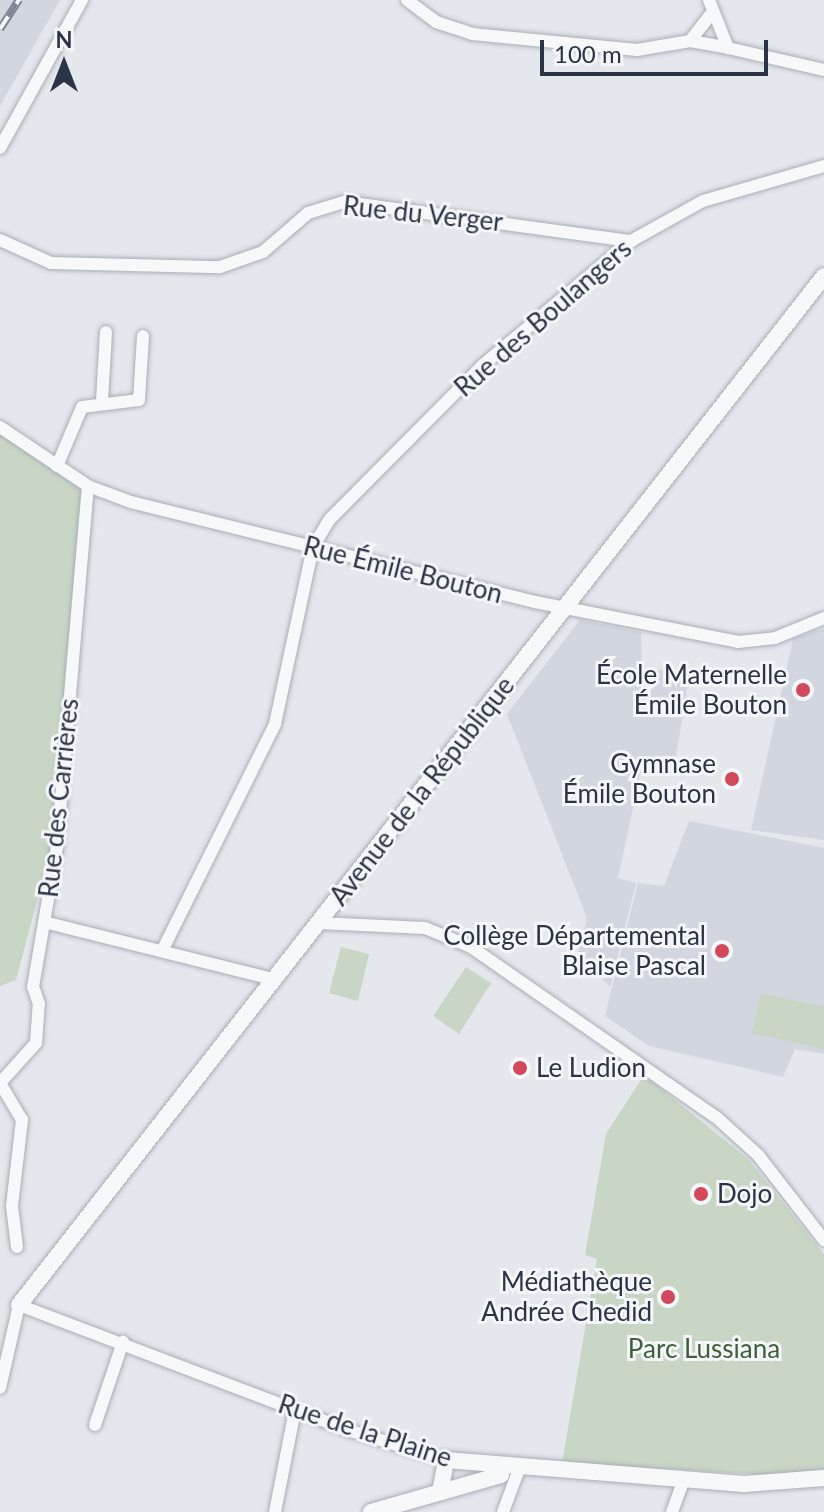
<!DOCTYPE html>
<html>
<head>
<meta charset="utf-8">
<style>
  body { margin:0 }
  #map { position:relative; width:824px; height:1512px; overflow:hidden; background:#e4e7ec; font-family:Lato,sans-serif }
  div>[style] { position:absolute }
  .built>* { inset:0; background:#d2d6de }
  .green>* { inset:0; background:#c9d6c5 }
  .roads { filter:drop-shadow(0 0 2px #a9aeb7) drop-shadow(0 0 2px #a9aeb7) }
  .minor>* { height:12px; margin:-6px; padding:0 6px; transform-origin:6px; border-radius:6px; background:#f7f8fa }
  .tertiary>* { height:16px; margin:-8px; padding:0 8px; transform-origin:8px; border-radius:8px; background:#f7f8fa }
  .rail>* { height:8px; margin-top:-4px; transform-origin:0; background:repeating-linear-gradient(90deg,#f4f6f9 0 15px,#7d8696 0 30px); box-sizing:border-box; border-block:2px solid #7d8696 }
  .dots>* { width:22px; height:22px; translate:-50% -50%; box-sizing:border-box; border:4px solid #f4f6f9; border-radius:50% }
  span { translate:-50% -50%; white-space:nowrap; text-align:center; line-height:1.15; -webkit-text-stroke:6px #f4f6f9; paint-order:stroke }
  .street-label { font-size:26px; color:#2b3445 }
  .poi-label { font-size:26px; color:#2b3445 }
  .right { translate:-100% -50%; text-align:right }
  .left { translate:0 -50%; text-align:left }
  .park-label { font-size:26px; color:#3f6138 }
  .north { position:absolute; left:24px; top:24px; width:80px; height:80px; -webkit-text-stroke:6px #f4f6f9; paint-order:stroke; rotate:0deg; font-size:22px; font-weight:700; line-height:32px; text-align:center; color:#2b3445 }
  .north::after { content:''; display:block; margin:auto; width:28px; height:36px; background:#2b3445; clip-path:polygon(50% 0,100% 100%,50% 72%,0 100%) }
  .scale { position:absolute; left:540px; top:40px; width:228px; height:36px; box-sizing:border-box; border:4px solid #2b3445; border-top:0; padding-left:10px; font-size:24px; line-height:28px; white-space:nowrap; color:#2b3445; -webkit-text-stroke:6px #f4f6f9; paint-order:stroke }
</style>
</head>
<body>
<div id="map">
  <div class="built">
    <i style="clip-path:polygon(0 0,60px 0,0 106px)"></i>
    <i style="clip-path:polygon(580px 620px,641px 632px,642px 669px,690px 672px,674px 769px,644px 757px,618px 878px,636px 883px,610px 987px,578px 952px,587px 918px,507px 714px)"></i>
    <i style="clip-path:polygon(824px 628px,824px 840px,751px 830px,793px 639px)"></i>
    <i style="clip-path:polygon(689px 821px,824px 848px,824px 1054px,795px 1049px,783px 1077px,649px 1046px,605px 1016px,638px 883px,664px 886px)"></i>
  </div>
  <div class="green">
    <i style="clip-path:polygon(0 427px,88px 486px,52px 844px,16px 980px,0 986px)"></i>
    <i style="clip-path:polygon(341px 947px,369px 954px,358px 1001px,329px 993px)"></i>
    <i style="clip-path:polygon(466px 967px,491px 983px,459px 1034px,433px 1016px)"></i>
    <i style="clip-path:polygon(761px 993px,824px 1007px,824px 1049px,752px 1033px)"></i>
    <i style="clip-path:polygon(644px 1075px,748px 1159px,824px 1254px,824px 1469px,774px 1475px,562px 1463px,597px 1259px,585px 1255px,606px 1134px)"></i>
  </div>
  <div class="roads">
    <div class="minor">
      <i style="left:407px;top:0;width:36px;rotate:37deg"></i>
      <i style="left:436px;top:22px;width:38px;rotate:18deg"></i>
      <i style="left:472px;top:34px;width:166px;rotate:5.5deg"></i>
      <i style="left:637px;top:50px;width:54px;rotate:-9.6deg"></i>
      <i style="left:690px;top:41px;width:33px;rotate:-52deg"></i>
      <i style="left:709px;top:0;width:52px;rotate:68.4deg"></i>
      <i style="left:728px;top:48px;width:98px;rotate:12.9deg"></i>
      <i style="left:690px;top:41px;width:39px;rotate:10deg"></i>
      <i style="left:0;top:148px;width:169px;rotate:-61deg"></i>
      <i style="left:0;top:240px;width:56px;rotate:24.3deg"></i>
      <i style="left:51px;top:263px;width:169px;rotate:1.4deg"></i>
      <i style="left:220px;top:267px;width:46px;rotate:-19.2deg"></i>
      <i style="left:263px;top:252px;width:60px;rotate:-40.9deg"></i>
      <i style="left:308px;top:213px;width:39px;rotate:-17deg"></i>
      <i style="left:345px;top:202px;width:289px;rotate:7.8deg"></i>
      <i style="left:102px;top:401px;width:69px;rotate:-86.7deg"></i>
      <i style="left:0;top:427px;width:106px;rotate:33.8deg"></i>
      <i style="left:88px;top:486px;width:46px;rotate:20.4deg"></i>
      <i style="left:131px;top:502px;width:416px;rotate:13.9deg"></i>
      <i style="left:535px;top:602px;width:207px;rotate:11.1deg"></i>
      <i style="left:738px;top:642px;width:37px;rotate:-6deg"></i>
      <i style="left:775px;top:638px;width:53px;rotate:-22.2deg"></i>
      <i style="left:57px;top:466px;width:64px;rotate:-67deg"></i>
      <i style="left:82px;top:407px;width:57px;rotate:-7deg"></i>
      <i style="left:139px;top:400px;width:64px;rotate:-86.4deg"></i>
      <i style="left:44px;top:922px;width:236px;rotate:14deg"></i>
      <i style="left:319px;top:923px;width:106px;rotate:2.7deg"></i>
      <i style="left:425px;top:928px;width:50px;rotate:22.4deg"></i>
      <i style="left:471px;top:947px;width:298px;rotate:34.8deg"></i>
      <i style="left:716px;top:1117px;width:57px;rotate:42.1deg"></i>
      <i style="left:758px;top:1155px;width:108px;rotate:52.2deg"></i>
      <i style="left:163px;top:949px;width:251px;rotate:-63.5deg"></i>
      <i style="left:275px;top:724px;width:181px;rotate:-77.9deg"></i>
      <i style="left:313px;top:547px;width:33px;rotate:-59deg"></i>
      <i style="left:330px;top:519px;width:217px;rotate:-45.2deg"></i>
      <i style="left:483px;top:365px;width:193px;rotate:-40deg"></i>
      <i style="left:631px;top:241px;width:82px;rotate:-29.1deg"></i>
      <i style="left:703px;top:201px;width:126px;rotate:-16.1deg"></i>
      <i style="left:17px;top:1247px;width:41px;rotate:-97deg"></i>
      <i style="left:12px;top:1206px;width:87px;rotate:-83.4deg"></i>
      <i style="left:22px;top:1120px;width:43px;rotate:-120.7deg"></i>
      <i style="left:0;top:1083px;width:54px;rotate:-48deg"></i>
      <i style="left:36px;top:1043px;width:39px;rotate:-86deg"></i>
      <i style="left:39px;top:1004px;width:18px;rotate:-109deg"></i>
      <i style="left:33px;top:987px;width:142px;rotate:-80.3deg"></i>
      <i style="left:57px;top:847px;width:362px;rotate:-85.1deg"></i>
      <i style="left:0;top:1388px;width:85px;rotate:-77.1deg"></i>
      <i style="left:19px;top:1305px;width:355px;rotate:20.8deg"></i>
      <i style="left:351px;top:1431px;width:99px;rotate:17deg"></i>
      <i style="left:95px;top:1425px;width:88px;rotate:-71.4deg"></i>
      <i style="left:275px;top:1512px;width:104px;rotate:-78.9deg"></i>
      <i style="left:503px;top:1512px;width:46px;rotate:-69.6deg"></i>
      <i style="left:672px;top:1512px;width:33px;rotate:-70deg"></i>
    </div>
    <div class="tertiary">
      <i style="left:19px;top:1305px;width:1306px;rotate:-51.96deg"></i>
      <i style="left:440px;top:1492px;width:33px;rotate:-79deg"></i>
      <i style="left:446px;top:1460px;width:299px;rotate:4.6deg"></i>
      <i style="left:744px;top:1484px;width:80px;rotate:-4.3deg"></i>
      <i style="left:371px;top:1512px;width:135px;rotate:-15.9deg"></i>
      <i style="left:501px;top:1475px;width:8px;rotate:-83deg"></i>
    </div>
  </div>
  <div class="rail">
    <i style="left:0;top:29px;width:35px;rotate:-57deg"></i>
  </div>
  <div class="dots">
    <i style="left:803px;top:690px;background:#d1495b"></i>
    <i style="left:732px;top:779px;background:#d1495b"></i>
    <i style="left:722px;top:951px;background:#d1495b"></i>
    <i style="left:520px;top:1068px;background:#d1495b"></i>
    <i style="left:701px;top:1194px;background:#d1495b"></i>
    <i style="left:668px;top:1297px;background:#d1495b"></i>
  </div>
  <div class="street-label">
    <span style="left:423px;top:214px;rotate:6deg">Rue du Verger</span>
    <span style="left:543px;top:318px;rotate:-41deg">Rue des Boulangers</span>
    <span style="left:403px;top:570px;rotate:14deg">Rue Émile Bouton</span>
    <span style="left:422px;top:791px;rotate:-52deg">Avenue de la République</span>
    <span style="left:59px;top:798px;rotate:-84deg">Rue des Carrières</span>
    <span style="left:365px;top:1431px;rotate:18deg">Rue de la Plaine</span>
  </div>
  <div class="poi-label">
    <span class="right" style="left:787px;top:690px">École Maternelle<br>Émile Bouton</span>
    <span class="right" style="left:716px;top:779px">Gymnase<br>Émile Bouton</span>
    <span class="right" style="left:706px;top:951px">Collège Départemental<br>Blaise Pascal</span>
    <span class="left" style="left:536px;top:1068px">Le Ludion</span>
    <span class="left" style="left:717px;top:1194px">Dojo</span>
    <span class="right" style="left:652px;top:1297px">Médiathèque<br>Andrée Chedid</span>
  </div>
  <div class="park-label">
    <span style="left:704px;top:1349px">Parc Lussiana</span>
  </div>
  <div class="north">N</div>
  <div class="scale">100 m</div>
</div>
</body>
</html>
